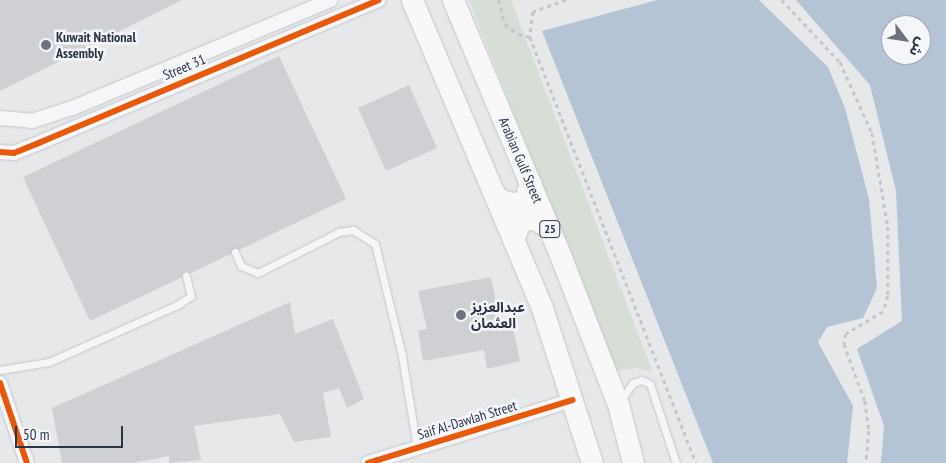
<!DOCTYPE html>
<html>
<head>
<meta charset="utf-8">
<style>
  body { margin:0 }
  #map { position:relative; width:946px; height:463px; overflow:hidden; background:#e6e8ea; font-family:"PT Sans Narrow","Noto Sans Arabic",sans-serif }
  div>[style] { position:absolute }
  .green>* { inset:0; background:#d6ded6 }
  .water>* { inset:0; background:#b4c4d5 }
  .building>* { inset:0; background:#ced0d3 }
  .path>* { height:2.5px; margin-top:-1.25px; transform-origin:0; background:repeating-linear-gradient(90deg,#c5c6ca 0 4px,transparent 0 8px) }
  .roads { filter:drop-shadow(0 0 1px #c4c6c8) drop-shadow(0 0 1px #c4c6c8) }
  .service>* { height:7px; margin:-3.5px; padding:0 3.5px; transform-origin:3.5px; border-radius:3.5px; background:#f5f6f7 }
  .minor>* { height:14px; margin:-7px; padding:0 7px; transform-origin:7px; border-radius:7px; background:#f5f6f7 }
  .primary>* { height:21px; margin:-10.5px; padding:0 10.5px; transform-origin:10.5px; border-radius:10.5px; background:#f8f8f8 }
  .cycleway>* { height:6px; margin:-3px; padding:0 3px; transform-origin:3px; border-radius:3px; background:#e8590c }
  .dots>* { width:14px; height:14px; translate:-50% -50%; box-sizing:border-box; border:2px solid #f4f6f9; border-radius:50% }
  span { translate:-50% -50%; white-space:nowrap; text-align:center; line-height:1.15; -webkit-text-stroke:5px #f4f6f9; paint-order:stroke }
  .shield-label span { padding:1px 4px; background:#f4f6f9; border:1px solid; border-radius:4px; -webkit-text-stroke-width:0 }
  .shield-label { font-size:12px; color:#2b3445; font-weight:700 }
  .poi-label { font-size:14px; color:#2b3445; font-weight:700 }
  .left { translate:0 -50%; text-align:left }
  .street-label { font-size:14px; color:#2b3445 }
  .north { position:absolute; left:881px; top:15px; width:50px; height:50px; box-sizing:border-box; background:#f4f6f9; border:1px solid #a4a8b1; border-radius:50%; rotate:121deg; font-size:14px; font-weight:700; line-height:20px; text-align:center; color:#2b3445 }
  .north::after { content:''; display:block; margin:auto; width:18px; height:22px; background:#6c737f; clip-path:polygon(50% 0,100% 100%,50% 72%,0 100%) }
  .scale { position:absolute; left:15px; top:426px; width:108px; height:22px; box-sizing:border-box; border:2px solid #2b3445; border-top:0; padding-left:6px; font-size:15px; line-height:18px; white-space:nowrap; color:#2b3445; -webkit-text-stroke:4px #f4f6f9; paint-order:stroke }
</style>
</head>
<body>
<div id="map">
  <div class="green">
    <i style="clip-path:polygon(469px 0,511px 0,653px 373px,637px 368px,615px 371px)"></i>
  </div>
  <div class="water">
    <i style="clip-path:polygon(657px 0,759px 0,828px 67px,845px 108px,869px 199px,877px 288px,863px 318px,827px 327px,818px 342px,853px 406px,847px 463px,713px 463px,542px 31px)"></i>
    <i style="clip-path:polygon(evenodd,796px 0,946px 0,946px 463px,881px 463px,884px 426px,857px 349px,902px 321px,896px 191px,870px 85px,796px 0,891px 25px,921px 25px,921px 55px,891px 55px,891px 25px)"></i>
  </div>
  <div class="building">
    <i style="clip-path:polygon(0 0,182px 0,0 91px)"></i>
    <i style="clip-path:polygon(279px 56px,346px 199px,90px 321px,23px 177px)"></i>
    <i style="clip-path:polygon(409px 85px,437px 148px,386px 171px,358px 108px)"></i>
    <i style="clip-path:polygon(491px 277px,501px 329px,513px 327px,520px 361px,487px 369px,484px 350px,423px 361px,418px 331px,427px 329px,418px 291px)"></i>
    <i style="clip-path:polygon(290px 302px,295px 334px,333px 319px,364px 399px,347px 408px,339px 388px,323px 393px,331px 437px,294px 442px,280px 414px,194px 426px,201px 460px,169px 463px,169px 456px,134px 463px,62px 463px,52px 408px)"></i>
  </div>
  <div class="path">
    <i style="left:499px;top:0;width:25px;rotate:76deg"></i>
    <i style="left:505px;top:24px;width:16px;rotate:38deg"></i>
    <i style="left:518px;top:34px;width:12px;rotate:14deg"></i>
    <i style="left:566px;top:0;width:35px;rotate:160deg"></i>
    <i style="left:533px;top:12px;width:25px;rotate:97deg"></i>
    <i style="left:530px;top:37px;width:457px;rotate:68.7deg"></i>
    <i style="left:782px;top:0;width:85px;rotate:46.9deg"></i>
    <i style="left:840px;top:62px;width:78px;rotate:65.7deg"></i>
    <i style="left:872px;top:133px;width:95px;rotate:80.3deg"></i>
    <i style="left:888px;top:227px;width:69px;rotate:90deg"></i>
    <i style="left:888px;top:296px;width:17px;rotate:107deg"></i>
    <i style="left:883px;top:312px;width:43px;rotate:149.3deg"></i>
    <i style="left:846px;top:334px;width:10px;rotate:101deg"></i>
    <i style="left:844px;top:344px;width:61px;rotate:69.8deg"></i>
    <i style="left:865px;top:401px;width:30px;rotate:82deg"></i>
    <i style="left:869px;top:431px;width:32px;rotate:95deg"></i>
  </div>
  <div class="roads">
    <div class="service">
      <i style="left:235px;top:252px;width:15px;rotate:67deg"></i>
      <i style="left:241px;top:266px;width:18px;rotate:22deg"></i>
      <i style="left:258px;top:273px;width:91px;rotate:-26.8deg"></i>
      <i style="left:339px;top:232px;width:14px;rotate:-8deg"></i>
      <i style="left:353px;top:230px;width:26px;rotate:32deg"></i>
      <i style="left:375px;top:244px;width:115px;rotate:76.4deg"></i>
      <i style="left:402px;top:356px;width:93px;rotate:80.7deg"></i>
      <i style="left:0;top:370px;width:50px;rotate:-9.3deg"></i>
      <i style="left:49px;top:362px;width:142px;rotate:-24deg"></i>
      <i style="left:179px;top:304px;width:14px;rotate:-34deg"></i>
      <i style="left:191px;top:296px;width:21px;rotate:-104deg"></i>
      <i style="left:621px;top:400px;width:21px;rotate:-55deg"></i>
      <i style="left:633px;top:383px;width:9px;rotate:-18deg"></i>
      <i style="left:642px;top:380px;width:9px;rotate:27deg"></i>
      <i style="left:650px;top:384px;width:83px;rotate:71.8deg"></i>
    </div>
    <div class="minor">
      <i style="left:0;top:118px;width:32px;rotate:5deg"></i>
      <i style="left:32px;top:121px;width:45px;rotate:-18deg"></i>
      <i style="left:75px;top:107px;width:277px;rotate:-22.7deg"></i>
      <i style="left:0;top:152px;width:14px;rotate:4deg"></i>
      <i style="left:14px;top:153px;width:29px;rotate:-22deg"></i>
      <i style="left:41px;top:142px;width:366px;rotate:-22.8deg"></i>
      <i style="left:0;top:383px;width:84px;rotate:71.4deg"></i>
      <i style="left:368px;top:463px;width:214px;rotate:-17.1deg"></i>
    </div>
    <div class="primary">
      <i style="left:412px;top:0;width:334px;rotate:67.1deg"></i>
      <i style="left:542px;top:308px;width:163px;rotate:72.1deg"></i>
      <i style="left:453px;top:0;width:268px;rotate:67.2deg"></i>
      <i style="left:557px;top:247px;width:168px;rotate:68.8deg"></i>
      <i style="left:618px;top:404px;width:61px;rotate:75.7deg"></i>
      <i style="left:493px;top:191px;width:9px;rotate:58deg"></i>
      <i style="left:498px;top:199px;width:18px;rotate:16deg"></i>
      <i style="left:515px;top:204px;width:10px;rotate:-24deg"></i>
      <i style="left:524px;top:200px;width:18px;rotate:-68deg"></i>
      <i style="left:513px;top:240px;width:17px;rotate:-69deg"></i>
      <i style="left:519px;top:224px;width:9px;rotate:-36deg"></i>
      <i style="left:526px;top:219px;width:9px"></i>
      <i style="left:535px;top:219px;width:17px;rotate:33deg"></i>
    </div>
  </div>
  <div class="cycleway">
    <i style="left:0;top:152px;width:14px;rotate:4deg"></i>
    <i style="left:14px;top:153px;width:29px;rotate:-22deg"></i>
    <i style="left:41px;top:142px;width:366px;rotate:-22.8deg"></i>
    <i style="left:0;top:383px;width:84px;rotate:71.4deg"></i>
    <i style="left:368px;top:463px;width:214px;rotate:-17.1deg"></i>
  </div>
  <div class="dots">
    <i style="left:46px;top:45px;background:#6c737f"></i>
    <i style="left:461px;top:315px;background:#6c737f"></i>
  </div>
  <div class="shield-label">
    <span style="left:550px;top:229px">25</span>
  </div>
  <div class="poi-label">
    <span class="left" style="left:56px;top:45px">Kuwait National<br>Assembly</span>
    <span class="left" style="left:471px;top:315px">عبدالعزيز<br>العثمان</span>
  </div>
  <div class="street-label">
    <span style="left:184px;top:67px;rotate:-23deg">Street 31</span>
    <span style="left:521px;top:160px;rotate:67deg">Arabian Gulf Street</span>
    <span style="left:467px;top:420px;rotate:-17deg">Saif Al-Dawlah Street</span>
  </div>
  <div class="north">ش</div>
  <div class="scale">50 m</div>
</div>
</body>
</html>
